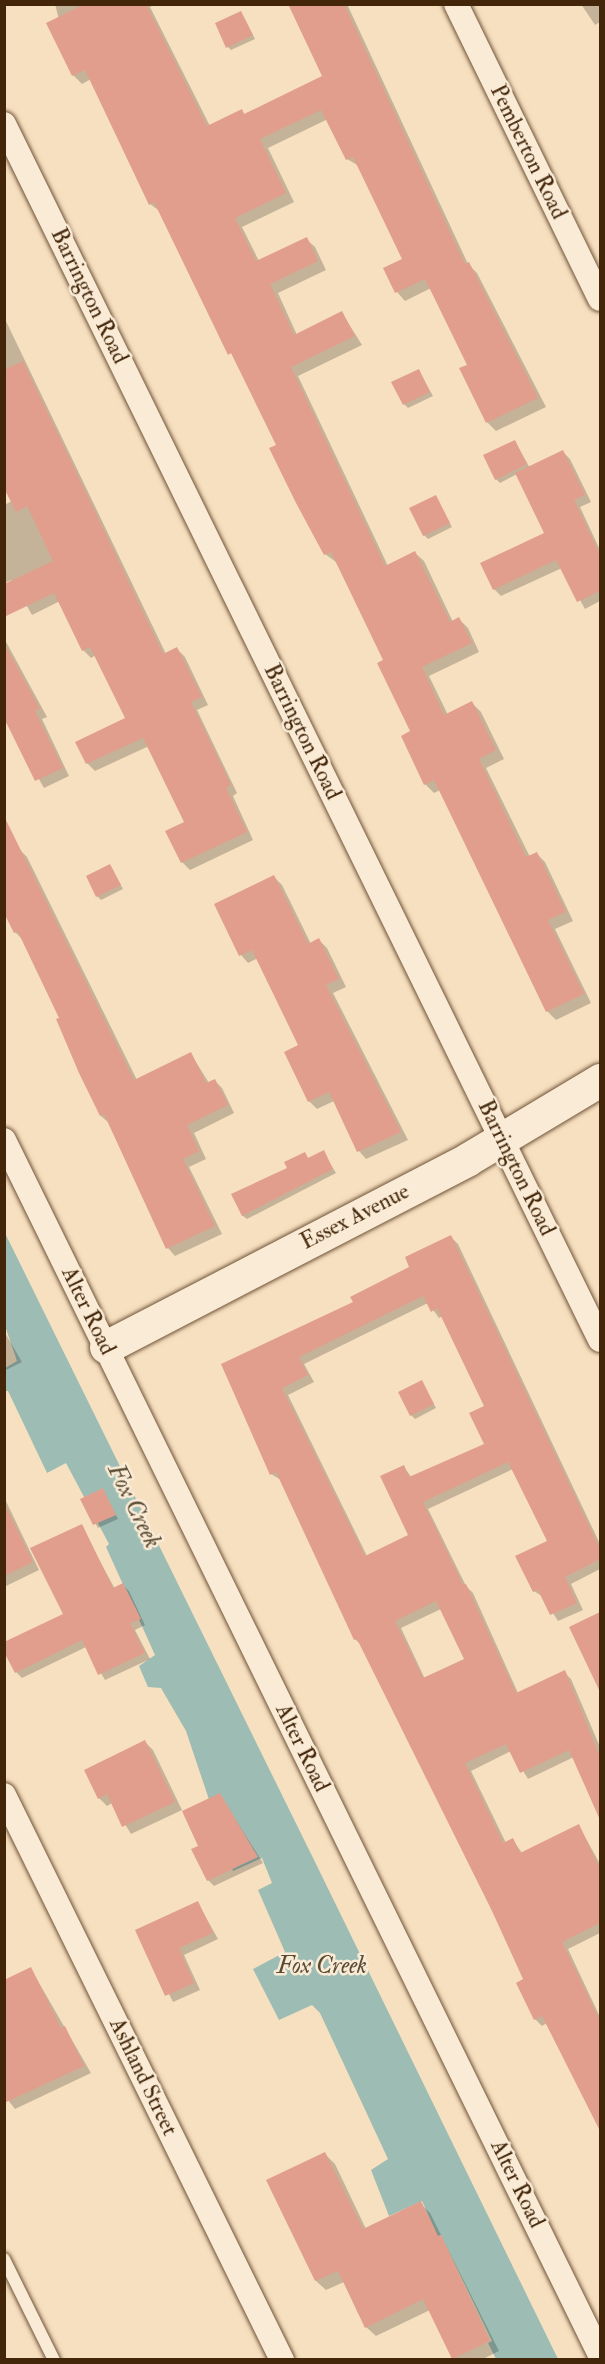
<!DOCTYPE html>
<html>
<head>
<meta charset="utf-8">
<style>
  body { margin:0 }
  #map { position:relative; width:605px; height:2364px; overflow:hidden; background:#f7e0c0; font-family:"IM FELL Double Pica",serif }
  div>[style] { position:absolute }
  .water>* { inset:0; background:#9dbdb4 }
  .shadow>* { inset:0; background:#0003 }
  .building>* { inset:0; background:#e19e8c }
  .roads { filter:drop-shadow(0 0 2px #705438) drop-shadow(0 0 2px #705438) }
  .lane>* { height:12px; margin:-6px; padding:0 6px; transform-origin:6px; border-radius:6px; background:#faebd6 }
  .street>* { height:24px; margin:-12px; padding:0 12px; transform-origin:12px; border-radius:12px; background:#faebd6 }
  .secondary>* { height:33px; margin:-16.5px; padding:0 16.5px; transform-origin:16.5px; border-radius:16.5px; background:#faebd6 }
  span { translate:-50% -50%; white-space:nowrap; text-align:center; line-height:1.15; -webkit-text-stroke:5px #faebd6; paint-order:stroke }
  .street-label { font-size:22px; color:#43260a }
  .water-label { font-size:24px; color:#5a4c34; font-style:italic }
  .frame { position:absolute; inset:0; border:6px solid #43260a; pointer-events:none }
</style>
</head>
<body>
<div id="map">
  <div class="water">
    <i style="clip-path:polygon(5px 1233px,317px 1866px,558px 2359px,496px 2359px,488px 2343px,492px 2341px,441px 2235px,409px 2249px,435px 2230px,422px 2201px,389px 2216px,371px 2170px,388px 2159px,320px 2013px,312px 2005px,279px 2020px,253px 1969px,285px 1952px,258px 1890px,272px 1883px,262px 1858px,233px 1871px,186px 1731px,161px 1688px,148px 1687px,139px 1666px,155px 1655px,106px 1547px,109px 1544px,66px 1463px,47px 1473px,8px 1391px,5px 1391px,5px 1368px,17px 1361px,5px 1326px)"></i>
  </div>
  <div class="shadow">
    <i style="clip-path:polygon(55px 4px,156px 4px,150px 7px,210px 126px,242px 111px,245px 115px,324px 76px,290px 4px,347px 4px,468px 264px,477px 273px,546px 407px,496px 431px,487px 422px,469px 365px,431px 288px,405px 301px,397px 292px,404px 259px,359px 166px,347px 159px,328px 119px,268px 148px,294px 202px,242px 227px,259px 261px,306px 239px,315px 247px,326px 270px,278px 293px,297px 335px,342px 313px,362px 345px,298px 376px,388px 566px,415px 553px,424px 561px,453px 622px,459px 619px,468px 628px,479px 652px,429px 676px,448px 715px,472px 703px,481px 712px,504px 759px,486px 768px,530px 857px,537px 854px,545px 862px,573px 921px,555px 929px,591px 1003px,556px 1020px,547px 1011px,440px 790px,434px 793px,425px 784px,412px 732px,385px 661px,336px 562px,325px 554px,278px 446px,161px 212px,150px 204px,91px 79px,82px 84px,73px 75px)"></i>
    <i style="clip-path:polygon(581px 4px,600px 4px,600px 22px,595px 25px)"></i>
    <i style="clip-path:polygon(241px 13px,255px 39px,231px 50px,228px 47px)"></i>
    <i style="clip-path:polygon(4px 317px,166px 654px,177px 649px,185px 657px,208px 705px,197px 710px,237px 793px,233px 796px,253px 840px,190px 870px,182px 862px,186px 823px,149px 746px,95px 771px,87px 763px,127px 719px,96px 655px,91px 658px,83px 650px,60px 601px,32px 615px,12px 580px,4px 583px,4px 505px,12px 501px,4px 485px)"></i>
    <i style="clip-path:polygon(419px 371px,433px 396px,408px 408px,404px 404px)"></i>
    <i style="clip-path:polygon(515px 442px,530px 468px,563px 452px,570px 459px,591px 502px,580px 507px,600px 550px,600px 601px,585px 609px,562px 568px,501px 596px,494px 589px,546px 533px,517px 474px,500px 483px,496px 479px)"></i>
    <i style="clip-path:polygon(436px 497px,452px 527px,428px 539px,424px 535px)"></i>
    <i style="clip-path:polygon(4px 638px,47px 717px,42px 719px,69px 776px,44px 788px,7px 723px,4px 725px)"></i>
    <i style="clip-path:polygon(19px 849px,27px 857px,137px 1080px,191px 1054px,209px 1083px,214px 1080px,222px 1088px,234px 1113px,194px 1133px,206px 1159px,189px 1167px,222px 1234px,175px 1256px,168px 1248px,109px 1123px,101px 1116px,61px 1019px,24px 941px,16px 933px)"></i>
    <i style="clip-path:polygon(110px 866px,123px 889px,101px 900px,97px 896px)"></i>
    <i style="clip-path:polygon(274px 877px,282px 885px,311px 944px,319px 940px,327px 948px,346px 987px,333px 993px,408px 1140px,366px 1159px,359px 1151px,334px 1101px,317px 1109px,309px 1101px,300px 1046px,258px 958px,248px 963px,241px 955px)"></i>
    <i style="clip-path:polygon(323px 1152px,336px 1173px,247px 1219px,243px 1216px,233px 1195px,289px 1168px,305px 1154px,309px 1159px)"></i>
    <i style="clip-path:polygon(evenodd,451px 1237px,458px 1244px,600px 1544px,600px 1569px,571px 1584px,583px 1610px,558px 1621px,543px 1597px,534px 1591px,549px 1542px,513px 1469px,428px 1509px,466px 1586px,473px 1593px,518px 1693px,564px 1672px,571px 1679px,600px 1747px,600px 1815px,574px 1757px,528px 1779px,511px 1751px,471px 1771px,506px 1843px,513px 1840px,522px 1853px,579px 1826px,600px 1864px,600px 1933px,568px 1949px,600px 2017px,600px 2128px,547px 2023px,542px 2026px,535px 2019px,525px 1980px,494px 1911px,363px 1647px,355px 1639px,281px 1480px,271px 1474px,222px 1365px,355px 1302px,411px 1268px,451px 1237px,428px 1303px,439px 1318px,443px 1316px,486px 1406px,486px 1445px,412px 1478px,404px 1467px,410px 1536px,367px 1556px,288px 1395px,314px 1382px,304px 1364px,428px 1303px,451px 1237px,441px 1609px,466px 1659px,425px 1679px,401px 1628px,441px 1609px)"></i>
    <i style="clip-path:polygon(4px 1331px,22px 1362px,4px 1371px)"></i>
    <i style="clip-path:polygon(422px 1382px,436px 1408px,415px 1419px,411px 1415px)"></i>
    <i style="clip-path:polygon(102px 1490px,118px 1519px,98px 1528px,82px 1500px)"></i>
    <i style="clip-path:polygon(4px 1497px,39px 1570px,4px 1587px)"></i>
    <i style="clip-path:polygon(81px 1526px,115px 1589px,123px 1585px,129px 1591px,145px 1625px,135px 1630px,150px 1659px,105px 1680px,86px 1647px,22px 1678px,16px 1672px,65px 1615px)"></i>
    <i style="clip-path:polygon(600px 1613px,600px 1679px,571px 1627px)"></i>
    <i style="clip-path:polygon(145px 1742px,153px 1750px,182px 1810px,131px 1834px,112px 1803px,107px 1806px,99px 1798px)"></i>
    <i style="clip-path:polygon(220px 1795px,263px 1863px,214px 1886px,208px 1880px,200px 1847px)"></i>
    <i style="clip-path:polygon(198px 1903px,218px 1939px,184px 1955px,200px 1990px,173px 2002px,137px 1930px)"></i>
    <i style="clip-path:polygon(31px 1969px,91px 2073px,15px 2109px,4px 2095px)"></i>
    <i style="clip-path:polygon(325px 2154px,335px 2164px,366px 2229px,420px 2203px,430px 2213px,499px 2351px,481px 2360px,454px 2360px,430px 2310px,376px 2336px,366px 2327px,344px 2282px,326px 2290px,316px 2281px,268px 2181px)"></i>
  </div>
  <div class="building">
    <i style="clip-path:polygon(85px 4px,146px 4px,207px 126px,242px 109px,244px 114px,322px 76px,288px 4px,344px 4px,465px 264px,469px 262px,538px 398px,486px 423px,459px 368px,467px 365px,425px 279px,395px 293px,383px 268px,402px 259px,353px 157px,346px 160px,321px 110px,260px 139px,286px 193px,235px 218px,256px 261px,307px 237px,318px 261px,270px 284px,294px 335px,342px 311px,355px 336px,291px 367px,385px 566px,415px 551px,450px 622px,459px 617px,472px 643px,422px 667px,444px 715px,472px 701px,496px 750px,479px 759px,526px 857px,537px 852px,566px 912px,548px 920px,584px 994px,546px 1012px,434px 780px,424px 785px,401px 736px,410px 731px,377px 663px,383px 660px,331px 552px,324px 555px,296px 503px,269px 448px,276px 445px,231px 353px,228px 355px,154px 202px,149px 205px,85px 70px,72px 76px,46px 23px)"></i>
    <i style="clip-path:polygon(241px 11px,253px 35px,226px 48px,215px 23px)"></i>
    <i style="clip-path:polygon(23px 361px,163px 654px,177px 647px,202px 697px,191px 702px,231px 785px,226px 788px,247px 832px,181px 863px,165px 831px,184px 822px,143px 738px,86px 764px,75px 742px,125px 718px,90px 647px,82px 651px,54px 593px,4px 617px,4px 584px,53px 561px,27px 506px,16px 512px,4px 488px,4px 370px)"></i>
    <i style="clip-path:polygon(419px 369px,430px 392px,403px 405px,391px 382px)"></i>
    <i style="clip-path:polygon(515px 440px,527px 464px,495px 480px,483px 455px)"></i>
    <i style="clip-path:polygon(563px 450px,585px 495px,574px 500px,600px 555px,600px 591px,577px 602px,556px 560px,493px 590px,480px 563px,544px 533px,515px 473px)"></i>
    <i style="clip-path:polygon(436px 495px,450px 523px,423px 536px,409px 508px)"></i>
    <i style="clip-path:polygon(4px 643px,40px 709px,35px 711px,63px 768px,35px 781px,4px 718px)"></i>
    <i style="clip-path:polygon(4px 816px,134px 1080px,191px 1052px,206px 1083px,215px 1079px,228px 1105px,187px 1125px,199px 1151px,183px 1159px,215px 1226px,166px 1249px,104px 1114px,100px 1116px,79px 1073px,56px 1019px,59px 1018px,18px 932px,14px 933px,4px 913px)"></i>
    <i style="clip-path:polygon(110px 864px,121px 885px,96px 897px,86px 876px)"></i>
    <i style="clip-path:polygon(274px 875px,308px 944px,319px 938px,339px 979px,326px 985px,401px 1132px,357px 1152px,329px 1092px,308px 1102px,284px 1052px,298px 1045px,252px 950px,239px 956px,214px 904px)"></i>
    <i style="clip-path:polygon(324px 1150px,333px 1169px,242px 1216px,231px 1194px,287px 1168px,284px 1162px,305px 1152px,308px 1158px)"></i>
    <i style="clip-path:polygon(evenodd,451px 1235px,600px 1549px,600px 1559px,565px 1577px,577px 1603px,550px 1615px,538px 1590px,533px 1592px,515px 1556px,547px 1541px,508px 1462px,423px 1502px,463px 1585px,466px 1584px,516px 1693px,565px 1670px,600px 1757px,600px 1820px,569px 1750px,520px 1773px,506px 1744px,465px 1763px,503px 1843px,513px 1838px,520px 1853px,579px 1824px,600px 1869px,600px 1923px,562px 1942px,600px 2021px,600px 2131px,542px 2016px,534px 2020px,516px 1983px,523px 1979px,492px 1911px,357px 1639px,354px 1640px,276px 1472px,270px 1475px,221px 1364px,353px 1302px,350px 1297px,409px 1267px,405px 1257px,451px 1235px,423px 1296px,431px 1312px,437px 1308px,484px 1406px,469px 1413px,484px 1444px,409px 1477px,404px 1465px,380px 1476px,408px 1535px,365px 1556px,282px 1388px,308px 1375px,299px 1357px,423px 1296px,451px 1235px,436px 1601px,464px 1659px,423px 1678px,395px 1621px,436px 1601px)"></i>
    <i style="clip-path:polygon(422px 1380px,434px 1404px,410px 1416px,398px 1392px)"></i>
    <i style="clip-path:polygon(103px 1488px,116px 1515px,93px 1525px,80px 1499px)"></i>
    <i style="clip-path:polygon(4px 1503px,33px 1562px,4px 1576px)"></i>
    <i style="clip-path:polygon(82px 1524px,113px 1588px,123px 1583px,141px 1619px,130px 1623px,145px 1653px,98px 1675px,82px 1640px,15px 1673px,4px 1652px,4px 1642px,63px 1614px,30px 1548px)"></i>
    <i style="clip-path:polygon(600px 1612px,600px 1692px,569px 1627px)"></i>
    <i style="clip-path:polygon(145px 1740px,175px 1802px,122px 1827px,107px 1794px,98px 1799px,84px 1770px)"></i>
    <i style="clip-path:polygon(220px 1793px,258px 1857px,207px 1881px,191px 1849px,198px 1846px,182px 1811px)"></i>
    <i style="clip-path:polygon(198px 1901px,213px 1933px,179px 1948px,194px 1983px,165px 1996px,135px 1930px)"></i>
    <i style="clip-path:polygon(31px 1967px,61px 2028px,65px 2026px,84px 2066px,4px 2103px,4px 1980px)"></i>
    <i style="clip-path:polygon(325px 2152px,363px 2229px,421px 2201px,438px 2236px,441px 2235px,490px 2341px,452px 2359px,423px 2299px,365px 2328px,338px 2271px,315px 2281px,266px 2180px)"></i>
  </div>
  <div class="roads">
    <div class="lane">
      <i style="left:4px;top:2259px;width:113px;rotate:63.7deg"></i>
    </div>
    <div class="street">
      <i style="left:456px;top:4px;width:328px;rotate:64deg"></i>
      <i style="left:4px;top:124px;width:1354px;rotate:63.89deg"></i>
      <i style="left:4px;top:1140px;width:1353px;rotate:63.87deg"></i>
      <i style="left:4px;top:1795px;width:630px;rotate:63.8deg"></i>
    </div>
    <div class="secondary">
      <i style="left:106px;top:1347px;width:408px;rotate:-27.4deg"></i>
      <i style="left:468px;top:1159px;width:154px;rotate:-30.9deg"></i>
    </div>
  </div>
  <div class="street-label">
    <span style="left:528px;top:152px;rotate:64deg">Pemberton Road</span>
    <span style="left:89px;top:296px;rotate:64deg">Barrington Road</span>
    <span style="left:302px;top:732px;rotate:64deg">Barrington Road</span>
    <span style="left:516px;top:1168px;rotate:64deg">Barrington Road</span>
    <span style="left:355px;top:1217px;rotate:-27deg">Essex Avenue</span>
    <span style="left:88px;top:1311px;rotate:64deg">Alter Road</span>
    <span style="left:302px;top:1748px;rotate:64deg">Alter Road</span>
    <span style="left:143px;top:2077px;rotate:64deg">Ashland Street</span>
    <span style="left:517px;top:2184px;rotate:64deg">Alter Road</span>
  </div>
  <div class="water-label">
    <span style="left:134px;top:1506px;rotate:64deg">Fox Creek</span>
    <span style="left:322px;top:1966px">Fox Creek</span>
  </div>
  <div class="frame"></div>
</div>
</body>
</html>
